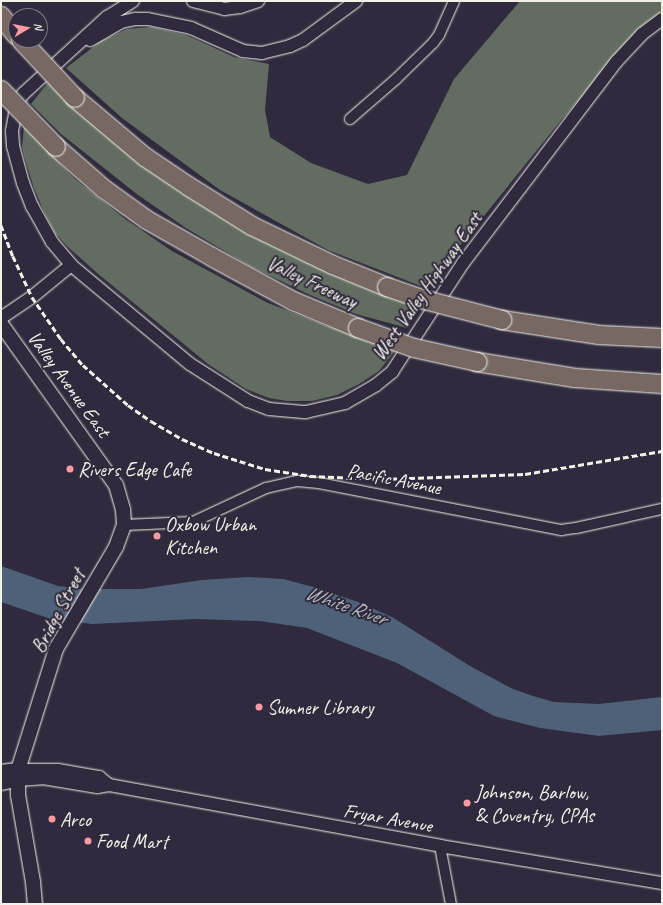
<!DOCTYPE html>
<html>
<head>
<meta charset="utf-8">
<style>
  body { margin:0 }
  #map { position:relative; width:663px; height:905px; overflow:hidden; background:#2f2a3d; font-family:Caveat,sans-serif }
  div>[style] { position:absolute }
  .green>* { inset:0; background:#626c61 }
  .water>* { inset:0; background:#4f6079 }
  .roads { filter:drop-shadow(0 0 1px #f4f1e8) drop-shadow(0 0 1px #f4f1e8) }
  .minor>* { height:10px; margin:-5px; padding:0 5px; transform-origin:5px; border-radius:5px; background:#2f2a3d }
  .tertiary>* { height:12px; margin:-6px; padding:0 6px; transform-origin:6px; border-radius:6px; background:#2f2a3d }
  .secondary>* { height:14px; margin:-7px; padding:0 7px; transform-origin:7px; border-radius:7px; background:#2f2a3d }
  .motorway>* { height:18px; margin:-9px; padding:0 9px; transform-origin:9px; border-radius:9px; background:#776864 }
  .rail>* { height:2.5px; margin-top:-1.25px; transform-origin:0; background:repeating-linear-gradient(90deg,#f4f1e8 0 6px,transparent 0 9px) }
  .bridges { filter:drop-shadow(0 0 1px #f4f1e8) drop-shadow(0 0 1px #f4f1e8) }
  .motorway-bridge>* { height:18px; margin:-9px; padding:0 9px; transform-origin:9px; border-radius:9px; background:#776864 }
  .dots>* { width:11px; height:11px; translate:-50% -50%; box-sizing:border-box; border:2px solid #2f2a3d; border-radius:50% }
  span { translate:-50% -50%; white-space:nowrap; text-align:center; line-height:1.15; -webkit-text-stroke:4px #2f2a3d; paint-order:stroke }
  .street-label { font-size:20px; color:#f4f1e8 }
  .poi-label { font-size:20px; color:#f4f1e8 }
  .left { translate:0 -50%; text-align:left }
  .water-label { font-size:21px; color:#b2b7bc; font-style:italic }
  .frame { position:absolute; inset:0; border:2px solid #f4f1e8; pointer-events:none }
  .north { position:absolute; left:8px; top:8px; width:40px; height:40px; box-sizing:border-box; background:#2f2a3d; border:1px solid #7e7a81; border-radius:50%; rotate:80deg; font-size:11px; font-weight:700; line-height:16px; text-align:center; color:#f4f1e8 }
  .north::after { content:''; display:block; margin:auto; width:14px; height:18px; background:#ff9aa2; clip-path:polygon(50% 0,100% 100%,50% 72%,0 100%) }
</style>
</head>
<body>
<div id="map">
  <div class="green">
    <i style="clip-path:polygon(520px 1px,662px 1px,662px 13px,645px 25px,558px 124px,426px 288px,328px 250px,220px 190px,122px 118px,66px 68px,101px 41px,127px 29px,152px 27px,186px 35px,234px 57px,269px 64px,265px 110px,270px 137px,311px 163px,368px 184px,407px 175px,454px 79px)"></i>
    <i style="clip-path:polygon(49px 81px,143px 164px,418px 304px,407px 328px,356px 314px,308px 294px,250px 266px,186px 228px,138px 195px,61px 134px,31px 104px)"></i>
    <i style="clip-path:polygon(24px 127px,75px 179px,125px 219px,172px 251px,268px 303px,327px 326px,398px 347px,379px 371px,359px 384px,337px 395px,312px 401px,287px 401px,269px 398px,246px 389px,208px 364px,97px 273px,68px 247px,55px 233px,46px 216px,34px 188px,24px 156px,22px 147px)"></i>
  </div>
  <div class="water">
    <i style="clip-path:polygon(1px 566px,58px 586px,85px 589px,141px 589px,202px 580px,248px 577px,283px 579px,317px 588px,358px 602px,392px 617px,470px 666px,513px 689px,533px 696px,554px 702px,599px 704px,662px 697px,662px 730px,599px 736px,540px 728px,494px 716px,397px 663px,307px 628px,260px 621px,196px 619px,92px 624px,51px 619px,1px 602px)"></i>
  </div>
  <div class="roads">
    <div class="minor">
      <i style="left:350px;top:119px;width:61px;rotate:-41deg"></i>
      <i style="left:396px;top:79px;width:52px;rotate:-44.2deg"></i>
      <i style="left:433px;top:43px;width:10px;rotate:-53deg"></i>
      <i style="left:439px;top:35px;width:37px;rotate:-66deg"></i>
      <i style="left:124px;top:525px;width:69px;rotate:-2.5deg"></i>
      <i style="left:193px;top:522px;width:81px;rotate:-25deg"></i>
      <i style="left:266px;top:488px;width:32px;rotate:-13deg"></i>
      <i style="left:297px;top:481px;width:22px;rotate:5deg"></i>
      <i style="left:319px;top:483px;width:247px;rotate:11deg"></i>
      <i style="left:561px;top:530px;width:15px;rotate:-8deg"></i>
      <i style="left:576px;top:528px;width:88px;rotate:-12.5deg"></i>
      <i style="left:440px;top:846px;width:59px;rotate:79.3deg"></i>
    </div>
    <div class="tertiary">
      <i style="left:133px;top:1px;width:31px;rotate:148deg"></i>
      <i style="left:107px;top:17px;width:114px;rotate:137.5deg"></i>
      <i style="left:23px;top:94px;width:11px;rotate:124deg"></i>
      <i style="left:17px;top:103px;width:28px;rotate:100deg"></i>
      <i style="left:12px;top:131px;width:15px;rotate:86deg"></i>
      <i style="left:13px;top:146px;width:38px;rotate:75deg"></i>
      <i style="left:23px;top:183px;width:25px;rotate:69deg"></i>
      <i style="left:32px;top:206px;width:41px;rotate:60.9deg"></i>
      <i style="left:52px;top:242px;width:30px;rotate:50deg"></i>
      <i style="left:71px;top:265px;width:155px;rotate:39.8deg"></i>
      <i style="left:190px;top:364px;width:69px;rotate:32.5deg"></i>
      <i style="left:248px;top:401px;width:22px;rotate:21deg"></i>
      <i style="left:269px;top:409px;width:37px;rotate:5deg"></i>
      <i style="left:306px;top:412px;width:40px;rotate:-13deg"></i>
      <i style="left:345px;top:403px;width:36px;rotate:-30deg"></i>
      <i style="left:376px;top:385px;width:21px;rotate:-39deg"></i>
      <i style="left:392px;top:372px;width:130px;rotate:-56.9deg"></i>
      <i style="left:463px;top:263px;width:254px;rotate:-52.7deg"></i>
      <i style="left:617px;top:61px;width:37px;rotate:-47deg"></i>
      <i style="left:642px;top:34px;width:25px;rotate:-37deg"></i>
      <i style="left:193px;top:1px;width:32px;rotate:14deg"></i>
      <i style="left:224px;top:9px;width:16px;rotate:-7deg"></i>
      <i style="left:240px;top:7px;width:19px;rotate:-18deg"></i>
      <i style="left:90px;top:40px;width:36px;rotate:-30deg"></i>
      <i style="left:121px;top:22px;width:14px;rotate:-12deg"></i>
      <i style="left:135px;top:19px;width:13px"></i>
      <i style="left:148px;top:19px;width:44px;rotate:11.8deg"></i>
      <i style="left:191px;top:28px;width:57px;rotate:23.9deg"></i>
      <i style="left:243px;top:51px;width:19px;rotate:6deg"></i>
      <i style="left:262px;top:53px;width:29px;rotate:-14deg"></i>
      <i style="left:290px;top:46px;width:14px;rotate:-25deg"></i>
      <i style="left:303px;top:40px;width:66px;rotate:-36.3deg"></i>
      <i style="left:1px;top:318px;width:37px;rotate:-34deg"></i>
      <i style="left:32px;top:297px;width:50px;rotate:-39.4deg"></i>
      <i style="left:18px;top:770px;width:40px"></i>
      <i style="left:58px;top:770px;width:42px;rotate:9.7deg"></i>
      <i style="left:99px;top:777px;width:13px;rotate:39deg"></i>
      <i style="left:17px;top:780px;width:26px;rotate:-4deg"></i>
      <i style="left:43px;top:778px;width:55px;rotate:9.5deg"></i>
      <i style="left:97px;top:787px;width:12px;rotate:-9deg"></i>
      <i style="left:109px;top:785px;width:337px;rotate:10.4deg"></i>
      <i style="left:440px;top:846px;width:225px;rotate:9.5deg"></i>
    </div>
    <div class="secondary">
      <i style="left:1px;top:324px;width:198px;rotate:54.5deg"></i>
      <i style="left:116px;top:485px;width:26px;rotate:74deg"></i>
      <i style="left:123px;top:510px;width:15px;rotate:86deg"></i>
      <i style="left:124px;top:525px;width:23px;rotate:110deg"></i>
      <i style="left:116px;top:547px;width:118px;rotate:120.5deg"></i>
      <i style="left:56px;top:649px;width:127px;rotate:107.4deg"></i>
      <i style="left:18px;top:770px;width:25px;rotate:90deg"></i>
      <i style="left:18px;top:795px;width:88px;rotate:80.2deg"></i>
      <i style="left:33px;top:882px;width:22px;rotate:85deg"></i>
      <i style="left:1px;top:772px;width:17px;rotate:-7deg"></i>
      <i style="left:1px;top:783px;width:16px;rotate:-11deg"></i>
    </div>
    <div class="motorway">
      <i style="left:1px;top:16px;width:24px;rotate:52deg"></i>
      <i style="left:75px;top:98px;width:92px;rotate:40.1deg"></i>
      <i style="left:145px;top:157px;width:52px;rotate:34deg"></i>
      <i style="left:188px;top:186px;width:75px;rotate:32deg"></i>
      <i style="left:252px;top:226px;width:90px;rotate:25.7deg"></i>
      <i style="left:333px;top:265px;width:58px;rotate:22.2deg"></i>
      <i style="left:56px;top:147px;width:64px;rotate:41.2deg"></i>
      <i style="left:104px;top:189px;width:53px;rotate:35.8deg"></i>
      <i style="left:147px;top:220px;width:75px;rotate:29.6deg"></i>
      <i style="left:212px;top:257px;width:92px;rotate:28.5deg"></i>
      <i style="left:293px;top:301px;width:70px;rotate:22.6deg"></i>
      <i style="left:502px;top:320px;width:98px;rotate:8.8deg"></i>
      <i style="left:599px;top:335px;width:63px;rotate:2.7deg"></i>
      <i style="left:477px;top:362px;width:99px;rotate:9.3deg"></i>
      <i style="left:575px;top:378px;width:87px;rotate:3.9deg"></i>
    </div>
  </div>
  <div class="rail">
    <i style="left:1px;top:225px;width:33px;rotate:69deg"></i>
    <i style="left:13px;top:256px;width:45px;rotate:65.1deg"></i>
    <i style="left:32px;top:297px;width:51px;rotate:55.4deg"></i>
    <i style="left:61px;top:339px;width:34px;rotate:50deg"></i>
    <i style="left:83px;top:365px;width:60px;rotate:41.6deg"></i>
    <i style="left:128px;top:405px;width:28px;rotate:35deg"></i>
    <i style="left:151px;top:421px;width:36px;rotate:30deg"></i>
    <i style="left:182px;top:439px;width:35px;rotate:24deg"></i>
    <i style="left:214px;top:453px;width:53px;rotate:17.4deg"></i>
    <i style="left:265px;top:469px;width:46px;rotate:8.8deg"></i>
    <i style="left:310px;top:476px;width:72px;rotate:2.4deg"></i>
    <i style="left:382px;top:479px;width:143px;rotate:-2deg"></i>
    <i style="left:525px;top:474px;width:139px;rotate:-9.5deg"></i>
  </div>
  <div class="bridges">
    <div class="motorway-bridge">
      <i style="left:21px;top:40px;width:79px;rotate:47deg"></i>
      <i style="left:1px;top:90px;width:79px;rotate:46deg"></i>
      <i style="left:387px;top:287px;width:36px;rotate:19deg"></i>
      <i style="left:421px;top:299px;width:84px;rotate:14.5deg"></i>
      <i style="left:358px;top:328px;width:59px;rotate:19.7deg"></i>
      <i style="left:414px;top:348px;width:65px;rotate:12.5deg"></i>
    </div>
  </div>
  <div class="dots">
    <i style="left:70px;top:469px;background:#ff9aa2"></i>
    <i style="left:157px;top:536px;background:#ff9aa2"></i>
    <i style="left:259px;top:707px;background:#ff9aa2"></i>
    <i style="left:467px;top:803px;background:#ff9aa2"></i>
    <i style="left:52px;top:819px;background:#ff9aa2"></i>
    <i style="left:88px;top:841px;background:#ff9aa2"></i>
  </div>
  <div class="street-label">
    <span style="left:312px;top:282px;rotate:25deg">Valley Freeway</span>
    <span style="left:427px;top:286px;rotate:-55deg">West Valley Highway East</span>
    <span style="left:69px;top:384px;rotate:54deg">Valley Avenue East</span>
    <span style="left:394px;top:479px;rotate:11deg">Pacific Avenue</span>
    <span style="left:58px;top:611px;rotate:-62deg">Bridge Street</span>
    <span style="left:388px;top:818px;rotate:10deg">Fryar Avenue</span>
  </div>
  <div class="poi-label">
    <span class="left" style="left:78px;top:469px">Rivers Edge Cafe</span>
    <span class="left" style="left:165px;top:536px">Oxbow Urban<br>Kitchen</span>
    <span class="left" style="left:267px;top:707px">Sumner Library</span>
    <span class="left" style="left:475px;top:804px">Johnson, Barlow,<br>&amp; Coventry, CPAs</span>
    <span class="left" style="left:60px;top:819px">Arco</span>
    <span class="left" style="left:96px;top:841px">Food Mart</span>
  </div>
  <div class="water-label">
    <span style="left:346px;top:605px;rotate:19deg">White River</span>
  </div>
  <div class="frame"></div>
  <div class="north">N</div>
</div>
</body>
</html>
